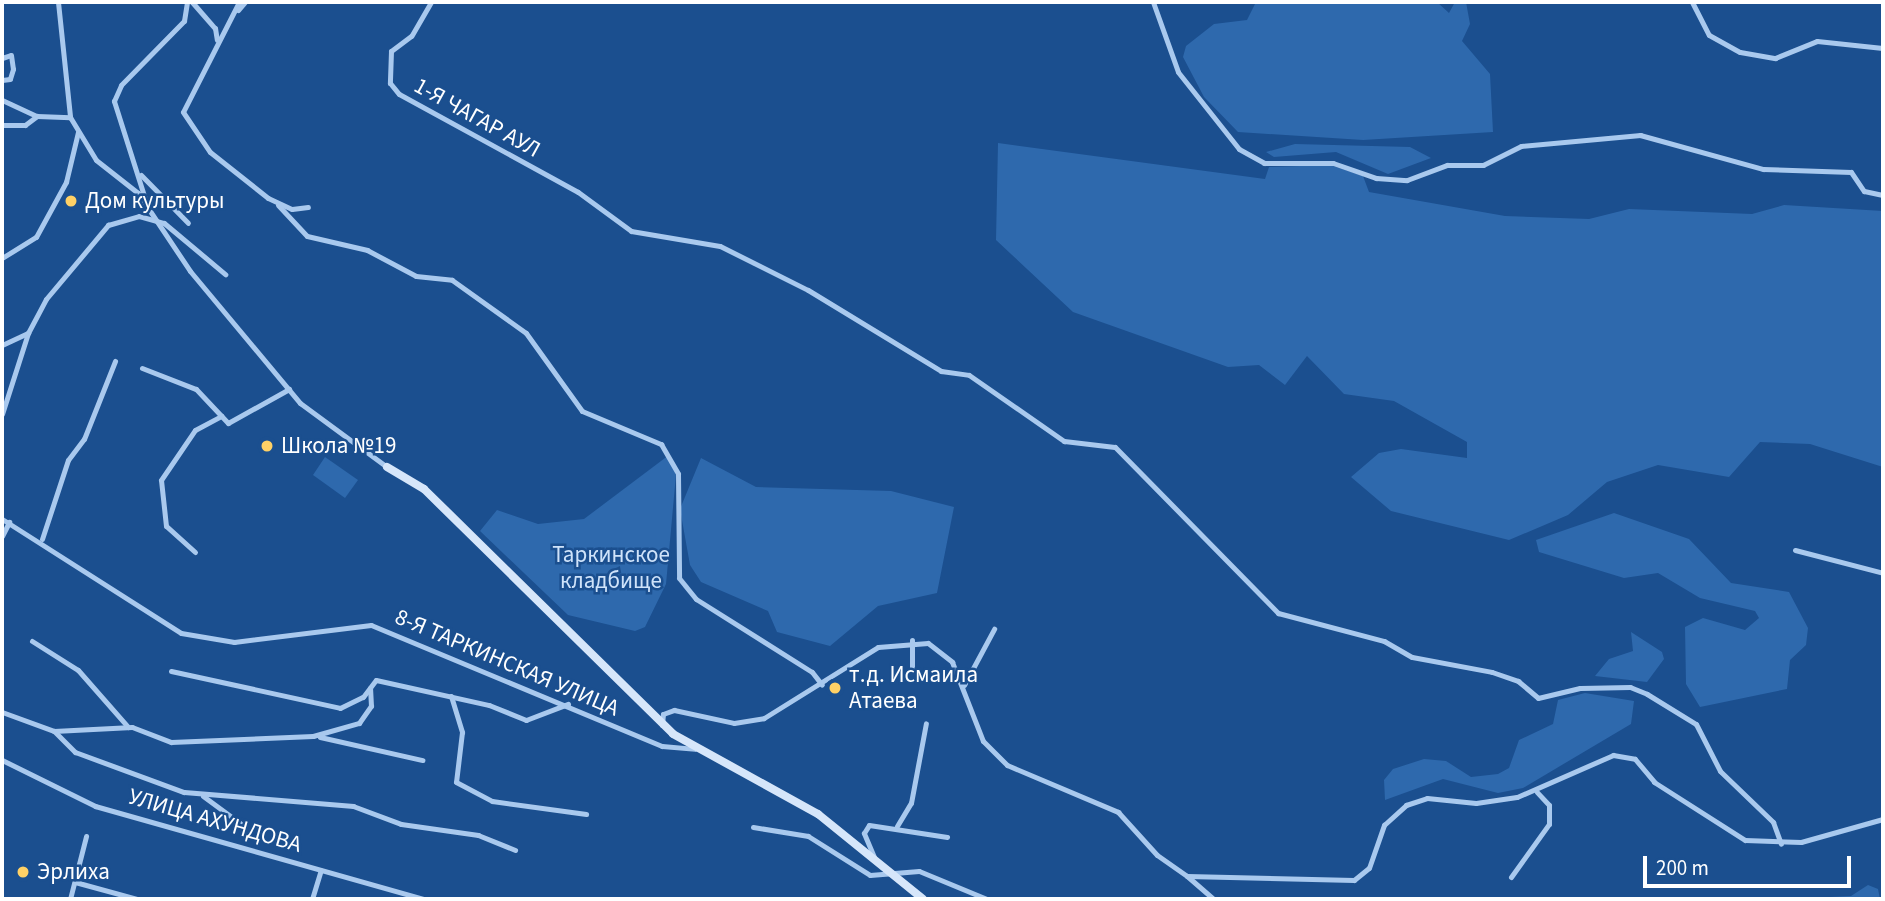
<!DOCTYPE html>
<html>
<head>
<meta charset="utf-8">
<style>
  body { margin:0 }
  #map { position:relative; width:1885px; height:901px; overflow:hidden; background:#1b4f8f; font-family:"Source Sans 3",sans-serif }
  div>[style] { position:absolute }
  .green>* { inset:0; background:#2e69ad }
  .street>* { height:5px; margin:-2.5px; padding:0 2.5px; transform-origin:2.5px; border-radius:2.5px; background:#a9c9ee }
  .secondary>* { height:8px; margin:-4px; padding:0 4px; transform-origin:4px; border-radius:4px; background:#d6e6fa }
  .dots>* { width:19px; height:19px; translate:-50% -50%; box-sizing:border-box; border:4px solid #1b4f8f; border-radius:50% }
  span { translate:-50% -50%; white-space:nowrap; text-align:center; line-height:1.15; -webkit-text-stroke:5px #1b4f8f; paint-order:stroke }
  .street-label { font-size:23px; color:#fff }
  .poi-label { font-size:23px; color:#fff }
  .left { translate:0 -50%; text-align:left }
  .park-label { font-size:23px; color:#cfe3fa }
  .frame { position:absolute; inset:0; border:4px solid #fff; pointer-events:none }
  .scale { position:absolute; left:1643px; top:856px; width:208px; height:32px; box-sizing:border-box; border:4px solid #fff; border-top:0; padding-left:9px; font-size:21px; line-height:24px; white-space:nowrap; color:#fff; -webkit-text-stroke:5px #1b4f8f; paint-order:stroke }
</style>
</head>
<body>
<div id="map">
  <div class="green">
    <i style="clip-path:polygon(1256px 2px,1437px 2px,1449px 13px,1455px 2px,1466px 2px,1470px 24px,1462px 41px,1490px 74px,1493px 132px,1363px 140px,1238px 132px,1204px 97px,1183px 57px,1186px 46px,1214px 24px,1247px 20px)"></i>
    <i style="clip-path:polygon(998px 143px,1265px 179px,1269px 167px,1330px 165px,1363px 176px,1369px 192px,1505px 216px,1589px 219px,1629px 209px,1752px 214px,1784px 205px,1883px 211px,1883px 467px,1810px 444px,1760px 442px,1729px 477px,1658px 465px,1607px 482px,1568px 515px,1509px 540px,1391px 511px,1351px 477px,1379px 453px,1401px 449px,1467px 458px,1467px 442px,1394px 401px,1344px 394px,1307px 356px,1285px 385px,1259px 365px,1228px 367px,1073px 312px,996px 240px)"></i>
    <i style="clip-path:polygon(1295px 144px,1410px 147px,1431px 158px,1388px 174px,1336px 152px,1274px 157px,1266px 152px)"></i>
    <i style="clip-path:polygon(669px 455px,676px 475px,666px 584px,645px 627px,635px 631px,568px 615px,480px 531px,497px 510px,538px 524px,584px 519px)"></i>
    <i style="clip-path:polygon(325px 457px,358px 480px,345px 498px,313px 475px)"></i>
    <i style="clip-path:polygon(701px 458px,756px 487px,891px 491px,954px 507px,937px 593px,878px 606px,830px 646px,777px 632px,768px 611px,701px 582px,690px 565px,680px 509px)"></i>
    <i style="clip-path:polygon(1614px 513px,1689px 539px,1731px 583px,1789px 592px,1808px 628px,1806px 645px,1790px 660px,1787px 689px,1700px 707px,1686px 684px,1685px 627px,1703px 618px,1745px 630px,1759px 618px,1755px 611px,1700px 598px,1658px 573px,1624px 578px,1539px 552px,1536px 540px)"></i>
    <i style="clip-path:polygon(1631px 632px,1662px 652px,1664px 659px,1647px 682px,1595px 676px,1609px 659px,1633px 651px)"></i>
    <i style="clip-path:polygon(1585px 693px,1634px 701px,1631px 724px,1523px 788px,1498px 793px,1443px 779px,1385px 800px,1384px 780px,1393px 769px,1424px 759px,1446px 761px,1471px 777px,1498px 774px,1509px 768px,1519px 740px,1553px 724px,1558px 700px)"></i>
    <i style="clip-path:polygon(1868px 885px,1878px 889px,1880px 899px,1789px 899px,1851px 896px)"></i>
  </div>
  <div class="street">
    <i style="left:58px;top:2px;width:116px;rotate:84deg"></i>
    <i style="left:70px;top:117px;width:50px;rotate:58.8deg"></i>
    <i style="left:96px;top:160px;width:53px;rotate:38.2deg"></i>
    <i style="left:138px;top:193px;width:94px;rotate:56.3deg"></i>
    <i style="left:190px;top:271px;width:172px;rotate:50.2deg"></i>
    <i style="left:300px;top:403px;width:108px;rotate:36.3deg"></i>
    <i style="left:192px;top:2px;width:35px;rotate:49deg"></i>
    <i style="left:215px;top:28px;width:12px;rotate:81deg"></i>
    <i style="left:239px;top:2px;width:123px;rotate:117deg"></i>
    <i style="left:183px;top:112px;width:48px;rotate:56deg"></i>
    <i style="left:210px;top:152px;width:74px;rotate:38.4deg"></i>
    <i style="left:268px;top:198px;width:26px;rotate:25deg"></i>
    <i style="left:292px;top:209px;width:16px;rotate:-7deg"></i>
    <i style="left:431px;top:2px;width:39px;rotate:120deg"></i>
    <i style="left:411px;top:36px;width:25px;rotate:143deg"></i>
    <i style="left:391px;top:51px;width:32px;rotate:92deg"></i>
    <i style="left:390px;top:83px;width:14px;rotate:51deg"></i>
    <i style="left:399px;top:94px;width:204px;rotate:28.7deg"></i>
    <i style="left:578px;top:192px;width:66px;rotate:36.3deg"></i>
    <i style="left:631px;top:231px;width:90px;rotate:9.6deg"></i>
    <i style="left:720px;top:246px;width:98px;rotate:26.6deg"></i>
    <i style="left:808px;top:290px;width:156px;rotate:31.3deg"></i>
    <i style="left:941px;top:371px;width:28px;rotate:8deg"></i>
    <i style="left:969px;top:375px;width:116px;rotate:34.8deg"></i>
    <i style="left:1064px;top:441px;width:51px;rotate:6.7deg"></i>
    <i style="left:1115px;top:447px;width:233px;rotate:45.5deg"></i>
    <i style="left:1278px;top:613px;width:110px;rotate:14.8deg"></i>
    <i style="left:1384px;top:641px;width:32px;rotate:30deg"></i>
    <i style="left:1412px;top:657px;width:81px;rotate:10.6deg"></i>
    <i style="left:1492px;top:672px;width:28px;rotate:19deg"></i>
    <i style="left:1518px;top:681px;width:26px;rotate:40deg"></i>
    <i style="left:1538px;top:698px;width:43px;rotate:-13.4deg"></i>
    <i style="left:1580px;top:688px;width:50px;rotate:-1.1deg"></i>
    <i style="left:1630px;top:687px;width:18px;rotate:22deg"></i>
    <i style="left:1647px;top:694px;width:57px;rotate:31.5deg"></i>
    <i style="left:1696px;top:724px;width:53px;rotate:62.9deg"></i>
    <i style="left:1720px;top:771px;width:74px;rotate:43.9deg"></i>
    <i style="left:1773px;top:822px;width:23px;rotate:70deg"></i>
    <i style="left:1153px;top:2px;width:74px;rotate:70.3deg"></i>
    <i style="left:1178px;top:72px;width:98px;rotate:51.6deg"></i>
    <i style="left:1239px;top:149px;width:29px;rotate:29deg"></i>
    <i style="left:1264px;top:163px;width:69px"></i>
    <i style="left:1333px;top:163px;width:46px;rotate:19.2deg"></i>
    <i style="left:1376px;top:178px;width:31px;rotate:4deg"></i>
    <i style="left:1407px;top:180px;width:43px;rotate:-20.6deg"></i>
    <i style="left:1447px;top:165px;width:36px"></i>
    <i style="left:1483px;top:165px;width:42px;rotate:-26.6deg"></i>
    <i style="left:1521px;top:146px;width:120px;rotate:-5.3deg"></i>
    <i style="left:1640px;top:135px;width:128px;rotate:15.5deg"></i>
    <i style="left:1763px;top:169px;width:88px;rotate:2deg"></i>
    <i style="left:1851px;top:172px;width:23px;rotate:56deg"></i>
    <i style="left:1864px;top:191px;width:19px;rotate:12deg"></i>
    <i style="left:1692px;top:2px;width:37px;rotate:63deg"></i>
    <i style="left:1709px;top:35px;width:35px;rotate:29deg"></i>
    <i style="left:1740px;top:52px;width:36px;rotate:10deg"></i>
    <i style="left:1775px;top:58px;width:45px;rotate:-22deg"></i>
    <i style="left:1817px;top:41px;width:66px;rotate:6.1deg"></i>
    <i style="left:238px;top:10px;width:11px;rotate:-49deg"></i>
    <i style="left:2px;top:58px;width:9px;rotate:-18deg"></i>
    <i style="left:11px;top:55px;width:14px;rotate:82deg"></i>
    <i style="left:13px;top:69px;width:10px;rotate:107deg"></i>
    <i style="left:10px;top:79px;width:8px;rotate:173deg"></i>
    <i style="left:2px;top:100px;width:38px;rotate:25deg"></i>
    <i style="left:37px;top:116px;width:33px;rotate:2deg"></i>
    <i style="left:2px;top:125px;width:23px"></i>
    <i style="left:25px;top:125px;width:15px;rotate:-37deg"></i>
    <i style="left:141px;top:175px;width:67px;rotate:45.6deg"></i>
    <i style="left:146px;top:202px;width:106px;rotate:-107.6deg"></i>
    <i style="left:114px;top:101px;width:17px;rotate:-66deg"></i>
    <i style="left:121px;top:85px;width:90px;rotate:-45.5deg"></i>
    <i style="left:184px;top:21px;width:19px;rotate:-81deg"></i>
    <i style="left:278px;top:205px;width:42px;rotate:46.9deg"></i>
    <i style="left:307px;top:236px;width:62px;rotate:13.1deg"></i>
    <i style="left:367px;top:250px;width:55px;rotate:28deg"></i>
    <i style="left:416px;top:276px;width:36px;rotate:6deg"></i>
    <i style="left:452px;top:280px;width:91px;rotate:35.6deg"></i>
    <i style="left:526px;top:333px;width:96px;rotate:54.3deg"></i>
    <i style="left:582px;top:411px;width:86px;rotate:22.7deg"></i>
    <i style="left:661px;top:444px;width:34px;rotate:60deg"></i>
    <i style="left:678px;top:474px;width:104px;rotate:89.4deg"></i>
    <i style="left:679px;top:578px;width:27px;rotate:51deg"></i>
    <i style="left:696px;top:599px;width:137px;rotate:32.2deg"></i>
    <i style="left:812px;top:672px;width:16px;rotate:52deg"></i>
    <i style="left:2px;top:258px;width:40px;rotate:-32deg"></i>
    <i style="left:36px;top:237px;width:63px;rotate:-61.4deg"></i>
    <i style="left:66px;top:182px;width:51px;rotate:-76.5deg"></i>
    <i style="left:28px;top:333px;width:38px;rotate:-62deg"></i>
    <i style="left:46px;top:299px;width:97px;rotate:-50deg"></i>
    <i style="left:108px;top:225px;width:32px;rotate:-16deg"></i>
    <i style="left:139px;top:216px;width:26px;rotate:16deg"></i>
    <i style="left:164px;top:223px;width:80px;rotate:39.9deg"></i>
    <i style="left:2px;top:345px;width:29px;rotate:-25deg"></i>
    <i style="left:28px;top:333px;width:85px;rotate:107.8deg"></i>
    <i style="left:142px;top:368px;width:58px;rotate:21.3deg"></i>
    <i style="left:196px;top:389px;width:47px;rotate:46.7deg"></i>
    <i style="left:228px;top:423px;width:70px;rotate:-29.1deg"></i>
    <i style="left:2px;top:519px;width:212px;rotate:32.5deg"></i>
    <i style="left:181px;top:633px;width:54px;rotate:9.6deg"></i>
    <i style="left:234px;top:642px;width:138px;rotate:-7.1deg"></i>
    <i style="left:371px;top:625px;width:315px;rotate:22.6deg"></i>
    <i style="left:662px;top:746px;width:33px;rotate:5deg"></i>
    <i style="left:2px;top:536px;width:16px;rotate:-63deg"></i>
    <i style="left:42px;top:539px;width:83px;rotate:-71.8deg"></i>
    <i style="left:68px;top:460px;width:26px;rotate:-53deg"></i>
    <i style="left:84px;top:439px;width:84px;rotate:-68.3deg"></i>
    <i style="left:1795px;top:550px;width:91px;rotate:14.6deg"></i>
    <i style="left:195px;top:552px;width:39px;rotate:-138deg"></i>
    <i style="left:166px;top:526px;width:46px;rotate:-96.2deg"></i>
    <i style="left:161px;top:480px;width:60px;rotate:-55.8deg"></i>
    <i style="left:195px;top:430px;width:30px;rotate:-28deg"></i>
    <i style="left:32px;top:641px;width:54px;rotate:32.2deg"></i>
    <i style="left:78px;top:670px;width:76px;rotate:48.7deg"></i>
    <i style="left:912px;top:669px;width:29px;rotate:-90deg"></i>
    <i style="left:171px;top:671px;width:173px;rotate:12.3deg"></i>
    <i style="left:340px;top:708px;width:25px;rotate:-26deg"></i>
    <i style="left:363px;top:697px;width:21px;rotate:-53deg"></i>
    <i style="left:376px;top:680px;width:116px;rotate:12.5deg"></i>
    <i style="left:489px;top:705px;width:40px;rotate:22deg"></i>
    <i style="left:526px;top:720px;width:45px;rotate:-20.9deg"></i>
    <i style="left:964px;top:685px;width:64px;rotate:-61.8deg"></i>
    <i style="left:451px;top:696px;width:38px;rotate:73deg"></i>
    <i style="left:462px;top:732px;width:50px;rotate:96.8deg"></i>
    <i style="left:456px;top:782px;width:41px;rotate:27.8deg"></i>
    <i style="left:492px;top:801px;width:95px;rotate:7.9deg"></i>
    <i style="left:2px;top:712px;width:55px;rotate:20.1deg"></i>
    <i style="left:54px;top:731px;width:30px;rotate:45deg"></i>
    <i style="left:75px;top:752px;width:116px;rotate:20.2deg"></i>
    <i style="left:184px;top:792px;width:170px;rotate:4.7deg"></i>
    <i style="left:353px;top:806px;width:51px;rotate:20.6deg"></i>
    <i style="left:401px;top:824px;width:78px;rotate:8.1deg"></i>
    <i style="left:478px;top:835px;width:40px;rotate:22deg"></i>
    <i style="left:662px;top:725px;width:11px;rotate:-85deg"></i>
    <i style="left:663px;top:714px;width:12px;rotate:-20deg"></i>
    <i style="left:674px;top:710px;width:61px;rotate:12.2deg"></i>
    <i style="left:734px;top:723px;width:30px;rotate:-9deg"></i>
    <i style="left:764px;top:718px;width:134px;rotate:-31.9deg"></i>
    <i style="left:878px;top:647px;width:50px;rotate:-4.6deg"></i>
    <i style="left:928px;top:643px;width:31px;rotate:38deg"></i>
    <i style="left:952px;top:662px;width:85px;rotate:68.6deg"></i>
    <i style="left:983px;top:741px;width:34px;rotate:45deg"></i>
    <i style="left:1007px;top:765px;width:121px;rotate:22.9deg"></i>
    <i style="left:1118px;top:812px;width:58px;rotate:47.8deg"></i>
    <i style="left:1157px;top:855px;width:37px;rotate:35deg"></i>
    <i style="left:1187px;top:876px;width:167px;rotate:1.4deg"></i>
    <i style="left:1354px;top:880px;width:19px;rotate:-39deg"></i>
    <i style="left:1369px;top:868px;width:46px;rotate:-70.8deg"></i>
    <i style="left:1384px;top:825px;width:30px;rotate:-42deg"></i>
    <i style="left:1406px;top:805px;width:22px;rotate:-18deg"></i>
    <i style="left:1427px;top:798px;width:49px;rotate:5.8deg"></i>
    <i style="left:1476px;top:803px;width:41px;rotate:-8.3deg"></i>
    <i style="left:1517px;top:797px;width:105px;rotate:-23.6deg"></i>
    <i style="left:1613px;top:755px;width:22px;rotate:10deg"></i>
    <i style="left:1635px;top:759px;width:30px;rotate:50deg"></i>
    <i style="left:1654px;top:782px;width:108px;rotate:32.5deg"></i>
    <i style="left:1745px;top:840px;width:56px;rotate:2deg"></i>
    <i style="left:1801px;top:842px;width:85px;rotate:-15.7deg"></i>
    <i style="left:54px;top:731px;width:78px;rotate:-2.9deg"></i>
    <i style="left:132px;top:727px;width:42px;rotate:21deg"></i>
    <i style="left:171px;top:742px;width:142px;rotate:-2.4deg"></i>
    <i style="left:313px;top:736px;width:48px;rotate:-15.8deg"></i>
    <i style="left:359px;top:723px;width:21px;rotate:-55deg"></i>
    <i style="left:371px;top:706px;width:18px;rotate:-93deg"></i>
    <i style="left:320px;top:737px;width:105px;rotate:12.7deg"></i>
    <i style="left:2px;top:760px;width:104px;rotate:26.3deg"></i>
    <i style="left:95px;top:806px;width:342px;rotate:15.8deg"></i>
    <i style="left:203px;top:796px;width:52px;rotate:36.4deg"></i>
    <i style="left:897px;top:826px;width:27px;rotate:-59deg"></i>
    <i style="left:911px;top:803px;width:81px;rotate:-79.4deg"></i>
    <i style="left:753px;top:827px;width:56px;rotate:9.3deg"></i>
    <i style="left:808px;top:836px;width:73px;rotate:32.2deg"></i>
    <i style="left:870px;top:875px;width:49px;rotate:-4.7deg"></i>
    <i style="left:919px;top:871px;width:74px;rotate:22.4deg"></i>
    <i style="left:874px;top:857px;width:26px;rotate:-113deg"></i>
    <i style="left:864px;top:833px;width:9px;rotate:-58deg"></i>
    <i style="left:869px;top:825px;width:79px;rotate:8.7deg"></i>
    <i style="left:1187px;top:876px;width:35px;rotate:41deg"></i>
    <i style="left:1511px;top:877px;width:65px;rotate:-54.4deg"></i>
    <i style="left:1549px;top:824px;width:19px;rotate:-90deg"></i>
    <i style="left:1549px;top:805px;width:18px;rotate:-133deg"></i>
    <i style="left:75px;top:882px;width:64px;rotate:15.3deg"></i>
    <i style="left:70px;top:899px;width:65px;rotate:-75.7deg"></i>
    <i style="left:312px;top:899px;width:30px;rotate:-73deg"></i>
  </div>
  <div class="secondary">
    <i style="left:387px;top:467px;width:43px;rotate:30.7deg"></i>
    <i style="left:424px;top:489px;width:349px;rotate:44.5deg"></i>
    <i style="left:673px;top:734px;width:166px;rotate:28.9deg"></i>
    <i style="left:818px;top:814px;width:135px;rotate:39deg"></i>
  </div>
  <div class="dots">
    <i style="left:71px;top:201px;background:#ffd166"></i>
    <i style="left:267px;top:446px;background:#ffd166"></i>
    <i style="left:835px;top:688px;background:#ffd166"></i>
    <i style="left:23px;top:872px;background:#ffd166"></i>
  </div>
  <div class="street-label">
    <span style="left:477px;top:118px;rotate:29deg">1-Я ЧАГАР АУЛ</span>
    <span style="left:507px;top:663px;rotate:23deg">8-Я ТАРКИНСКАЯ УЛИЦА</span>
    <span style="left:215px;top:821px;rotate:16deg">УЛИЦА АХУНДОВА</span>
  </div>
  <div class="poi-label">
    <span class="left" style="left:85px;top:201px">Дом культуры</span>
    <span class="left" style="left:281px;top:446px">Школа №19</span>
    <span class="left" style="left:849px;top:688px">т.д. Исмаила<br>Атаева</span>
    <span class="left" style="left:37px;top:872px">Эрлиха</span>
  </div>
  <div class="park-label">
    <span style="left:611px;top:568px">Таркинское<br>кладбище</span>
  </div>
  <div class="frame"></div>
  <div class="scale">200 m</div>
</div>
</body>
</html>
